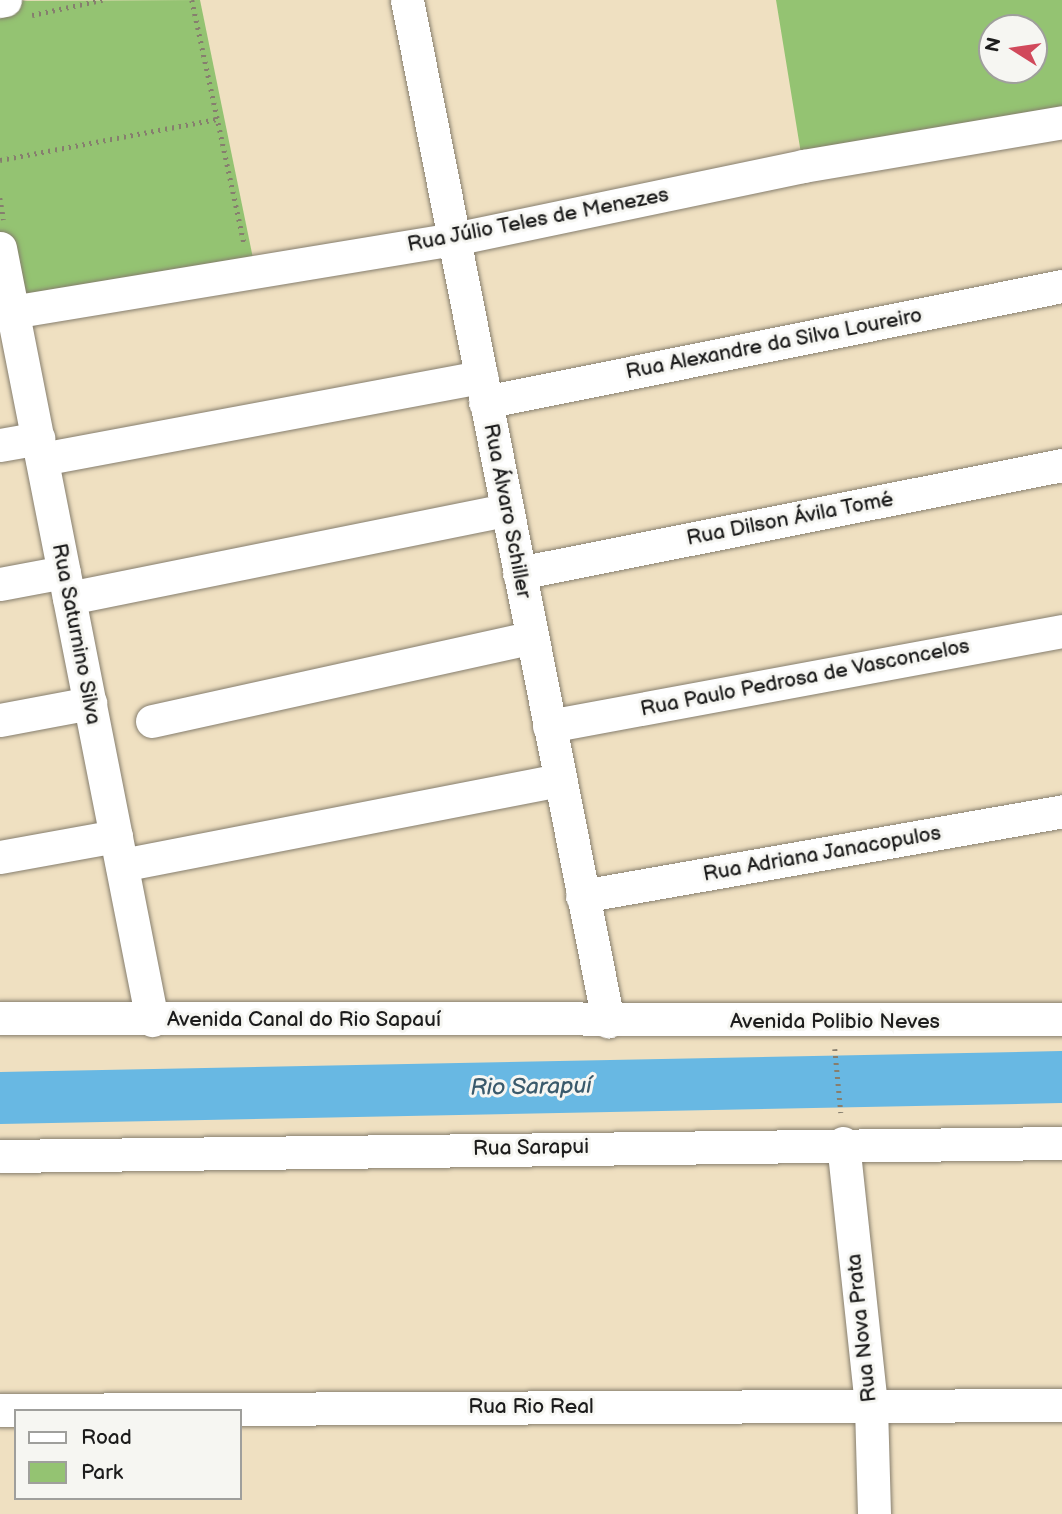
<!DOCTYPE html>
<html>
<head>
<meta charset="utf-8">
<style>
  body { margin:0 }
  #map { position:relative; width:1062px; height:1514px; overflow:hidden; background:#efe0c1; font-family:"Balsamiq Sans",sans-serif }
  div>[style] { position:absolute }
  .green>* { inset:0; background:#94c372 }
  .river>* { height:52px; margin:-26px; padding:0 26px; transform-origin:26px; border-radius:26px; background:#68b8e3 }
  .path>* { height:4.5px; margin-top:-2.25px; transform-origin:0; background:repeating-linear-gradient(90deg,#867e6e 0 2px,transparent 0 7px) }
  .roads { filter:drop-shadow(0 0 2px #867e6e) drop-shadow(0 0 2px #867e6e) }
  .minor>* { height:33px; margin:-16.5px; padding:0 16.5px; transform-origin:16.5px; border-radius:16.5px; background:#fff }
  span { translate:-50% -50%; white-space:nowrap; text-align:center; line-height:1.15; -webkit-text-stroke:6px #f6f6f2; paint-order:stroke }
  .street-label { font-size:21px; color:#1c1c1c }
  .water-label { font-size:23px; color:#3a5a6c; font-style:italic }
  .legend { position:absolute; left:14px; top:1409px; width:228px; height:91px; box-sizing:border-box; background:#f6f6f2; border:2px solid #9f9f9c; margin:0; padding:9px 12px; list-style:none; font-size:21px; color:#1c1c1c }
  .legend li { display:flex; align-items:center; gap:14px; height:35px }
  .legend b { width:35px; border:2px solid #9f9f9c }
  .north { position:absolute; left:978px; top:14px; width:70px; height:70px; box-sizing:border-box; background:#f6f6f2; border:2px solid #9f9f9c; border-radius:50%; rotate:282deg; font-size:19px; font-weight:700; line-height:28px; text-align:center; color:#1c1c1c }
  .north::after { content:''; display:block; margin:auto; width:24px; height:32px; background:#d1495b; clip-path:polygon(50% 0,100% 100%,50% 72%,0 100%) }
</style>
</head>
<body>
<div id="map">
  <div class="green">
    <i style="clip-path:polygon(200px 0,255px 268px,10px 311px,0 264px,0 1px)"></i>
    <i style="clip-path:polygon(evenodd,776px 0,1062px 0,1062px 118px,803px 166px,776px 0,992px 28px,1034px 28px,1034px 70px,992px 70px,992px 28px)"></i>
  </div>
  <div class="river">
    <i style="left:0;top:1098px;width:1062px;rotate:-1.13deg"></i>
  </div>
  <div class="path">
    <i style="left:192px;top:0;width:248px;rotate:77.9deg"></i>
    <i style="left:32px;top:15px;width:72px;rotate:-12.1deg"></i>
    <i style="left:0;top:160px;width:221px;rotate:-10.7deg"></i>
    <i style="left:0;top:198px;width:22px;rotate:80deg"></i>
    <i style="left:835px;top:1049px;width:64px;rotate:84.6deg"></i>
  </div>
  <div class="roads">
    <div class="minor">
      <i style="left:407px;top:0;width:1041px;rotate:78.86deg"></i>
      <i style="left:0;top:1px;width:5px;rotate:-11deg"></i>
      <i style="left:0;top:248px;width:787px;rotate:78.86deg"></i>
      <i style="left:0;top:314px;width:460px;rotate:-9.4deg"></i>
      <i style="left:454px;top:239px;width:357px;rotate:-11.8deg"></i>
      <i style="left:803px;top:166px;width:263px;rotate:-9.6deg"></i>
      <i style="left:485px;top:402px;width:589px;rotate:-11.37deg"></i>
      <i style="left:0;top:445px;width:39px;rotate:-10deg"></i>
      <i style="left:42px;top:459px;width:447px;rotate:-10.6deg"></i>
      <i style="left:519px;top:573px;width:554px;rotate:-11.25deg"></i>
      <i style="left:0;top:584px;width:65px;rotate:-10.6deg"></i>
      <i style="left:69px;top:598px;width:447px;rotate:-11.4deg"></i>
      <i style="left:0;top:720px;width:92px;rotate:-10.7deg"></i>
      <i style="left:152px;top:721px;width:388px;rotate:-12.4deg"></i>
      <i style="left:549px;top:726px;width:522px;rotate:-10.49deg"></i>
      <i style="left:0;top:857px;width:118px;rotate:-10.3deg"></i>
      <i style="left:122px;top:865px;width:446px;rotate:-11deg"></i>
      <i style="left:582px;top:896px;width:487px;rotate:-10deg"></i>
      <i style="left:0;top:1018px;width:1062px;rotate:0.05deg"></i>
      <i style="left:843px;top:1143px;width:264px;rotate:83.9deg"></i>
      <i style="left:871px;top:1406px;width:108px;rotate:88.4deg"></i>
      <i style="left:0;top:1156px;width:1062px;rotate:-0.7deg"></i>
      <i style="left:0;top:1410px;width:1062px;rotate:-0.27deg"></i>
    </div>
  </div>
  <div class="street-label">
    <span style="left:538px;top:220px;rotate:-11deg">Rua Júlio Teles de Menezes</span>
    <span style="left:774px;top:344px;rotate:-11deg">Rua Alexandre da Silva Loureiro</span>
    <span style="left:507px;top:511px;rotate:79deg">Rua Álvaro Schiller</span>
    <span style="left:790px;top:519px;rotate:-11deg">Rua Dilson Ávila Tomé</span>
    <span style="left:76px;top:634px;rotate:79deg">Rua Saturnino Silva</span>
    <span style="left:805px;top:678px;rotate:-11deg">Rua Paulo Pedrosa de Vasconcelos</span>
    <span style="left:822px;top:854px;rotate:-10deg">Rua Adriana Janacopulos</span>
    <span style="left:304px;top:1020px">Avenida Canal do Rio Sapauí</span>
    <span style="left:835px;top:1022px">Avenida Polibio Neves</span>
    <span style="left:531px;top:1148px;rotate:-1deg">Rua Sarapui</span>
    <span style="left:862px;top:1328px;rotate:-96deg">Rua Nova Prata</span>
    <span style="left:531px;top:1407px">Rua Rio Real</span>
  </div>
  <div class="water-label">
    <span style="left:531px;top:1087px;rotate:-1deg">Rio Sarapuí</span>
  </div>
  <ul class="legend">
  <li><b style="height:9px;background:#fff"></b>Road</li>
  <li><b style="height:19px;background:#94c372"></b>Park</li>
  </ul>
  <div class="north">N</div>
</div>
</body>
</html>
